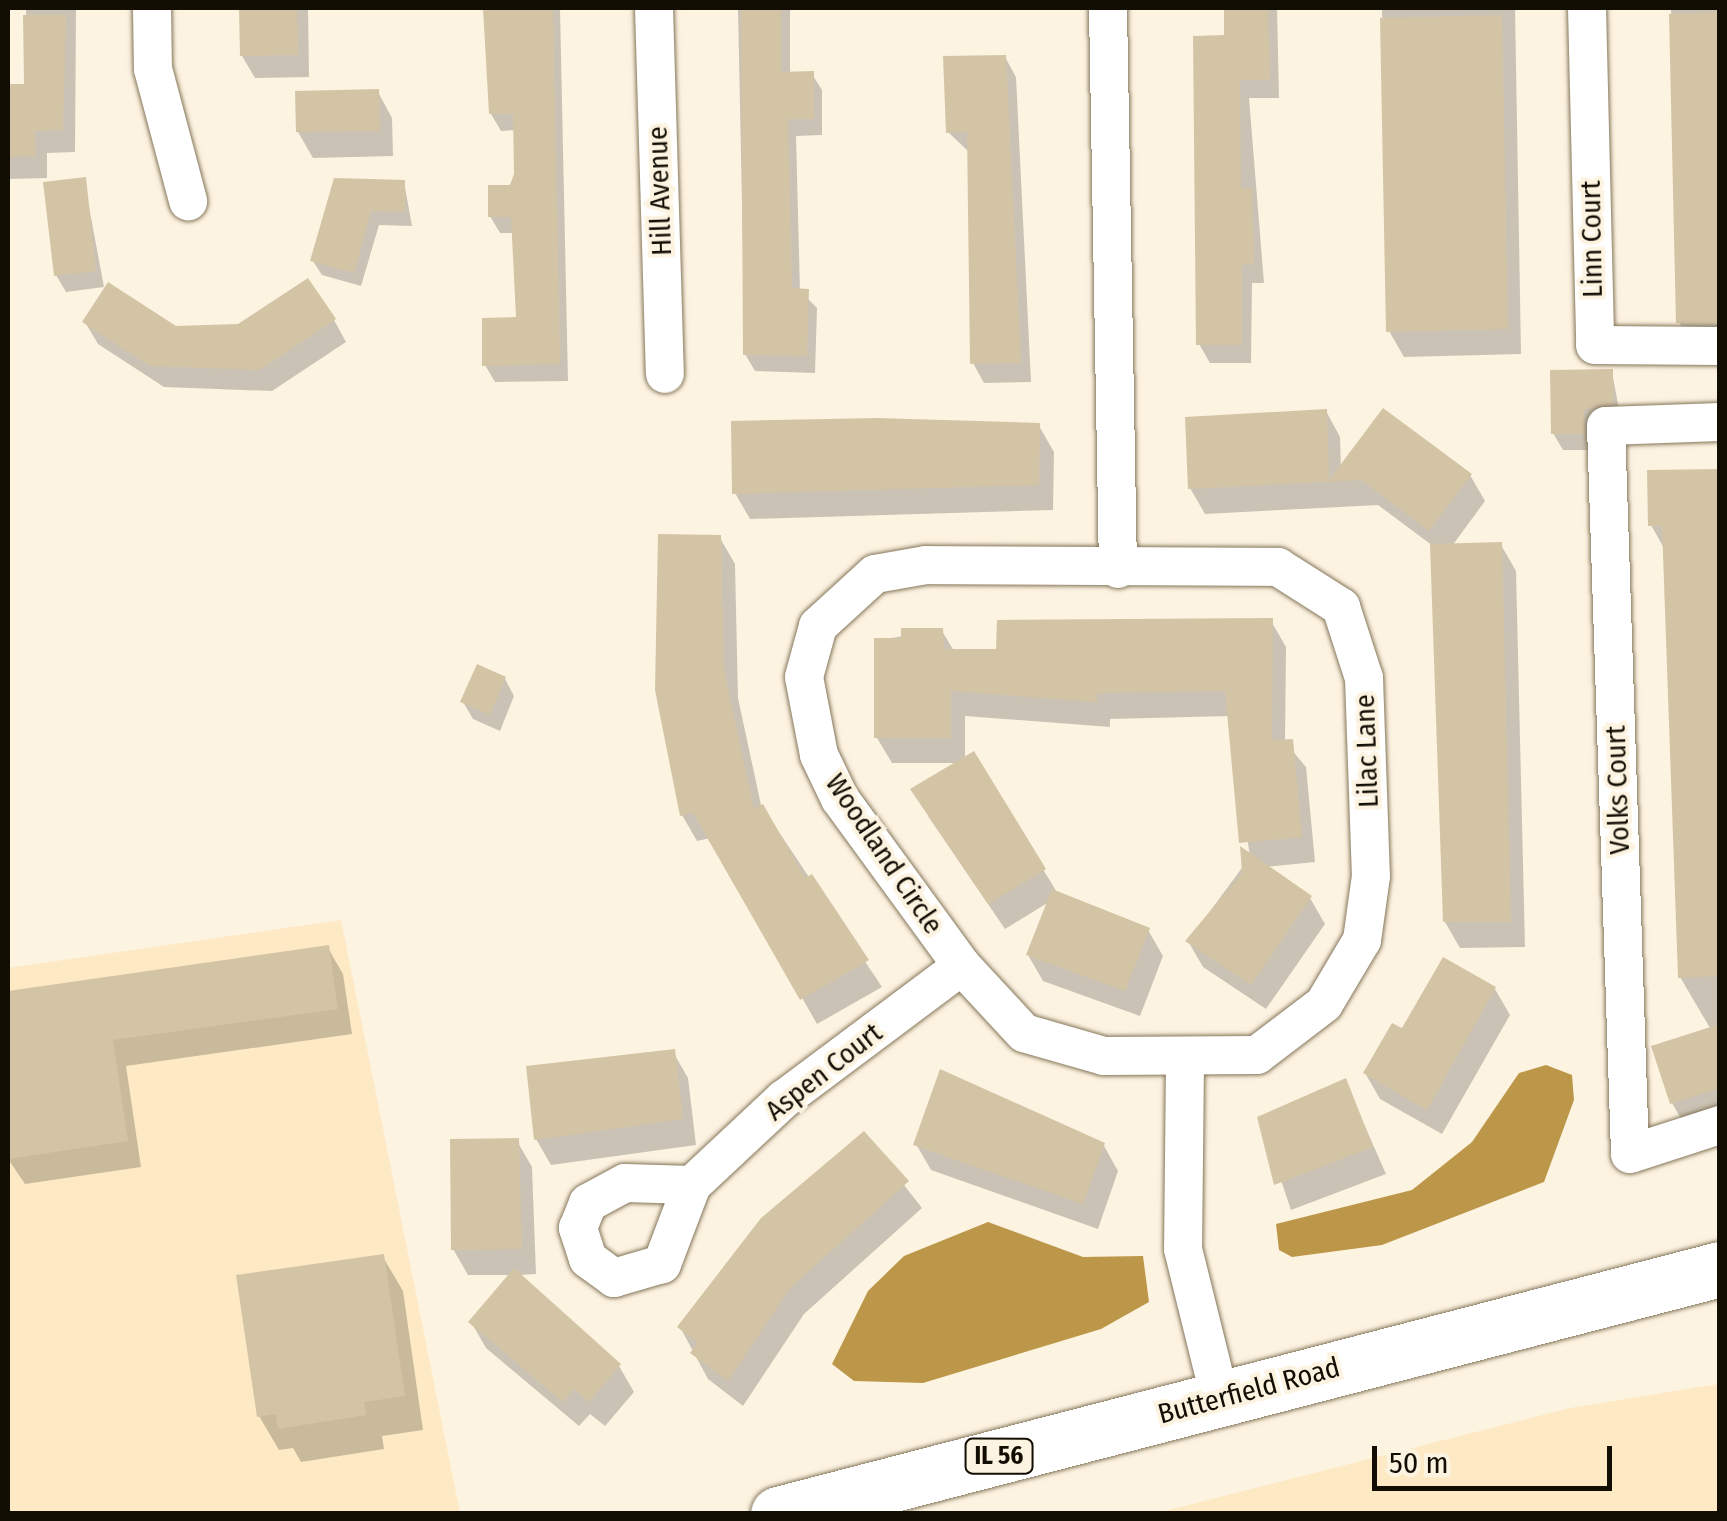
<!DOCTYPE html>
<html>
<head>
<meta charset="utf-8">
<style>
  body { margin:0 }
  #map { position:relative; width:1727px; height:1521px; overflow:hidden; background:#fdf3e1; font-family:"Fira Sans Condensed",sans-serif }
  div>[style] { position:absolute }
  .built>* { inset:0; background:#fde9c3 }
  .water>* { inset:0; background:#bc9749 }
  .shadow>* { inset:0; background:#0003 }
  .building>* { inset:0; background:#d4c4a6 }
  .roads { filter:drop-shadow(0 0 2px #85775b) drop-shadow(0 0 2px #85775b) }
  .minor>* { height:38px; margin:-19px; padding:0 19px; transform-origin:19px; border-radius:19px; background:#fff }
  .primary>* { height:55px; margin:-27.5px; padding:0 27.5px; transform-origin:27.5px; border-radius:27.5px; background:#fff }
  span { translate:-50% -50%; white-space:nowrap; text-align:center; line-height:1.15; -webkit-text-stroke:8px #fdf3e1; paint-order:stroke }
  .shield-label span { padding:2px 8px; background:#fdf3e1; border:2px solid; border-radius:8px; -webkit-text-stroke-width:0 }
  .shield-label { font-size:25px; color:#130e04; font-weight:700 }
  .street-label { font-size:28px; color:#130e04 }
  .frame { position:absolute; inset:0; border:10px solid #130e04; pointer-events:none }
  .scale { position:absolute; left:1372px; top:1446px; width:240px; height:45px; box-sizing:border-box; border:5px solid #130e04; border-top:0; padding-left:12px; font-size:30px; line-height:35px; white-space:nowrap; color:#130e04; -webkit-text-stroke:8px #fdf3e1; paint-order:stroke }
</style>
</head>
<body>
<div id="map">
  <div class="built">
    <i style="clip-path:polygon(341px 920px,460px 1513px,8px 1513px,8px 968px)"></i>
    <i style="clip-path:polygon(1719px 1384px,1719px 1513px,1157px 1513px,1570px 1408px)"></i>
  </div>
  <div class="water">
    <i style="clip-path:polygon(1546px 1065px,1572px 1075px,1574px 1100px,1544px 1182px,1382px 1245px,1292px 1257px,1279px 1250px,1276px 1224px,1412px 1190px,1472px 1142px,1519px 1073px)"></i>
    <i style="clip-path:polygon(988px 1222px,1083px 1257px,1143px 1256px,1149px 1302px,1101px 1329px,923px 1383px,854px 1381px,832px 1364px,868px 1291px,904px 1256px)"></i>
  </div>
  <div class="shadow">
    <i style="clip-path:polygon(26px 8px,76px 8px,75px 152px,47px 153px,47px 178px,8px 179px,8px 87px,27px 86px)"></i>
    <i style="clip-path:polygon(241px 8px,308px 8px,309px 77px,255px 78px,242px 56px)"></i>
    <i style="clip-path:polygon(486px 8px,560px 8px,568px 381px,495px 382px,485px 365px,519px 320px,514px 233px,500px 233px,490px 216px,516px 175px,516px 130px,501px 131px,491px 114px)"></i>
    <i style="clip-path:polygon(738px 8px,790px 8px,790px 74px,812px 74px,822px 90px,822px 135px,796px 136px,800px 291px,817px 308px,815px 373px,755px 371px,745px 354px)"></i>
    <i style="clip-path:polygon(1226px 8px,1277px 8px,1279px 98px,1249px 98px,1264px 283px,1252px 283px,1251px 363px,1210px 363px,1199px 344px)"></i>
    <i style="clip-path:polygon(1382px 8px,1515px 8px,1521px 354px,1404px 357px,1389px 331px)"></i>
    <i style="clip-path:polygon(1671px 8px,1720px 8px,1720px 348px,1694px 348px,1679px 322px)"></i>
    <i style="clip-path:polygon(1005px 57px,1016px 77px,1031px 382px,984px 383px,973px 363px,969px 152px,948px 132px)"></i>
    <i style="clip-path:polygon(378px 92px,392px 118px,393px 156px,313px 158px,298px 132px)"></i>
    <i style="clip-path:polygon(84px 180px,104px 287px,66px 292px,56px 275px)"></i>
    <i style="clip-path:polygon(404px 182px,412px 226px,379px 225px,361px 286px,322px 275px,313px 261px)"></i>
    <i style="clip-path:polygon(334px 320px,346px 342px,272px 391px,164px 387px,98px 344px,85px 322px,176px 329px)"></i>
    <i style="clip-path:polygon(1612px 372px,1621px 420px,1592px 450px,1563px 450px,1553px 433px)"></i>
    <i style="clip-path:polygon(1326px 411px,1340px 437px,1341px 468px,1470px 475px,1485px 501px,1452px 546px,1501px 545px,1516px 571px,1525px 947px,1460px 948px,1445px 922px,1433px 546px,1378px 505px,1205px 514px,1190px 488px)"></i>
    <i style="clip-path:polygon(1039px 426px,1054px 452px,1053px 510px,750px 519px,735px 493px)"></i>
    <i style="clip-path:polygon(1720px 470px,1720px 1145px,1700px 1152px,1672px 1103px,1710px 1028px,1680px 977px,1665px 550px,1651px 525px)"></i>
    <i style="clip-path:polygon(720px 538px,735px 564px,738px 698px,761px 805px,882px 987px,817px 1024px,711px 838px,697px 841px,682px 815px)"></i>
    <i style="clip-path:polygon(1271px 621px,1286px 647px,1285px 742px,1306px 767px,1315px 862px,1265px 867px,1310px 898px,1325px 924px,1266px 1009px,1203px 967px,1188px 941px,1250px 857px,1230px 716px,1110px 719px,1110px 727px,965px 716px,965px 759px,973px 754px,1058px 894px,1148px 930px,1163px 956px,1140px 1016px,1043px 981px,1028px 955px,1049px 902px,1005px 929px,928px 816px,958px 763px,892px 763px,877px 738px,876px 640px,942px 631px,954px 651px,999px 651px)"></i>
    <i style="clip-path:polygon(505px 679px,514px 696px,500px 731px,473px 719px,463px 702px)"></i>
    <i style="clip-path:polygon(328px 948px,343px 974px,352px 1034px,126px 1066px,141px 1167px,25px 1184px,8px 1159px,8px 994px)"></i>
    <i style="clip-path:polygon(1495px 989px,1510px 1015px,1442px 1134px,1380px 1099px,1365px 1073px,1403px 1032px)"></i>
    <i style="clip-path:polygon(673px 1052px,688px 1078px,696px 1145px,551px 1165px,536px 1139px)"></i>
    <i style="clip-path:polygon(1345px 1081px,1386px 1174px,1291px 1210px,1260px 1118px)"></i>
    <i style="clip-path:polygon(864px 1134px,922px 1208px,804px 1314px,743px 1406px,708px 1379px,680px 1327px)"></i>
    <i style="clip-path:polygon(517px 1141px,532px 1167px,536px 1274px,517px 1275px,619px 1366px,634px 1392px,605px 1426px,590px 1414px,579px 1426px,486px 1348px,471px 1322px,512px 1275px,468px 1275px,453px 1249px)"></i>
    <i style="clip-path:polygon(916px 1144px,1103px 1144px,1118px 1171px,1098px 1229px,931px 1170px)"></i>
    <i style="clip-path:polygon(383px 1257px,403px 1291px,423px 1430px,382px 1436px,384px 1449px,301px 1462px,293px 1448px,279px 1450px,259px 1416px)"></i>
  </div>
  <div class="building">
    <i style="clip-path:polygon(239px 8px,297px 8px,298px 55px,240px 56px)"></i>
    <i style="clip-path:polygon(483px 8px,553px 8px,560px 364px,482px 366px,482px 318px,516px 317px,511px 217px,488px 217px,488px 185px,510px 185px,514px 174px,513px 114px,489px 114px)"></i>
    <i style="clip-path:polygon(741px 8px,781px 8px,781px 72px,814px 71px,814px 119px,788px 119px,792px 288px,809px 289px,807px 356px,743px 355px)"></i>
    <i style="clip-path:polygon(1224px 8px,1268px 8px,1270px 80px,1240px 80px,1241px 189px,1252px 188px,1254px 264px,1242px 265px,1242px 345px,1196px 345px,1193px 36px,1224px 35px)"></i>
    <i style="clip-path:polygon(1720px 12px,1720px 324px,1676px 323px,1669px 14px)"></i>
    <i style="clip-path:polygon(23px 15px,66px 15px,63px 130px,35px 131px,36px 156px,8px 157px,8px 84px,24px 84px)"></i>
    <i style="clip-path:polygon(1502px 15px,1508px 329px,1386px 332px,1380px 18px)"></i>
    <i style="clip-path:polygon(1006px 55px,1021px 363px,970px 364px,967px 132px,946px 133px,943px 56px)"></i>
    <i style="clip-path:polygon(379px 89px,380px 131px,296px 132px,295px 91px)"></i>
    <i style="clip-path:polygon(86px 177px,96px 271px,54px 276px,43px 182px)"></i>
    <i style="clip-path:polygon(334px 178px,405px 180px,405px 212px,371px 211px,354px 273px,310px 261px)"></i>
    <i style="clip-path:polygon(308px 278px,336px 319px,260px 370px,150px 366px,82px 322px,108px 282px,176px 326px,238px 324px)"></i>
    <i style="clip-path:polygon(1613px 369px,1613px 403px,1584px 410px,1584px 434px,1551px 434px,1550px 370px)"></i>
    <i style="clip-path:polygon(1383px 408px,1472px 474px,1429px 531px,1361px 480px,1188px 489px,1185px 417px,1327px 409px,1329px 480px)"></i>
    <i style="clip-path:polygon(878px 418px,1040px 423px,1039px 485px,732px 494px,731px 421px)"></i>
    <i style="clip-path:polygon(1720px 469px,1720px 976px,1678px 978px,1662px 526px,1648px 526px,1647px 470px)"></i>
    <i style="clip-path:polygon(658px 534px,721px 535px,724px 670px,754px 809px,763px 804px,805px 878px,812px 874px,869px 960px,800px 1000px,693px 813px,680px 816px,655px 690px)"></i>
    <i style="clip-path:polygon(1502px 542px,1511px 922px,1443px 922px,1430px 544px)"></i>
    <i style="clip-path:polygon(1273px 618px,1272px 740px,1293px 739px,1302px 837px,1239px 843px,1225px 691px,1097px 693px,1097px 702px,951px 691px,951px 738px,874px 738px,874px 638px,901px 638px,901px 628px,943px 628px,944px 649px,996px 649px,997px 620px)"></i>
    <i style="clip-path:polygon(477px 664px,506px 677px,490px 715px,460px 702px)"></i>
    <i style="clip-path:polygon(974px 751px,1046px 869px,988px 904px,910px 789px)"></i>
    <i style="clip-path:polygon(1240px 846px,1312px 896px,1251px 985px,1185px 941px,1242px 873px)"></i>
    <i style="clip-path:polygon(1052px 889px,1150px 928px,1125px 991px,1026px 955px)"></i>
    <i style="clip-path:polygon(329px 945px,338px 1009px,113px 1040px,128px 1141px,8px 1159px,8px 991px)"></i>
    <i style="clip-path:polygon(1443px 957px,1496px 987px,1427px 1110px,1363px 1073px,1392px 1023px,1402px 1028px)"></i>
    <i style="clip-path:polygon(1720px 1024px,1720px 1088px,1670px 1104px,1651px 1046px)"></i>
    <i style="clip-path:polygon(675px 1049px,683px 1119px,534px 1140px,526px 1066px)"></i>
    <i style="clip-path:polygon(940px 1069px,1105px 1143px,1083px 1204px,913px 1145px)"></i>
    <i style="clip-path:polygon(1346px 1078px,1373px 1147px,1274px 1185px,1257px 1117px)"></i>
    <i style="clip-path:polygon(864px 1131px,909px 1181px,790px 1288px,728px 1381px,690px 1353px,698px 1343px,677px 1327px,761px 1218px)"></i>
    <i style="clip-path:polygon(519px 1138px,522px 1249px,451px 1250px,450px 1139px)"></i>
    <i style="clip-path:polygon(384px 1254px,405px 1396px,364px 1402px,366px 1415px,278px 1429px,276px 1414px,257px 1417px,236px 1275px)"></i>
    <i style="clip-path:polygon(514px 1268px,621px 1364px,589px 1402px,574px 1389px,563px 1402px,468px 1322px)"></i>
  </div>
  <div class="roads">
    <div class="minor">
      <i style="left:152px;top:8px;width:61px;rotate:89.1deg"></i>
      <i style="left:153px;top:69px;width:137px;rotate:75.1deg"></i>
      <i style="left:654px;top:8px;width:366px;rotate:88.3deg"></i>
      <i style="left:1108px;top:8px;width:561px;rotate:88.98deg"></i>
      <i style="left:1587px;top:8px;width:337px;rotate:88.6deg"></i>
      <i style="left:1595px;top:345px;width:125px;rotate:0.5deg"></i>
      <i style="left:1720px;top:422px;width:114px;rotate:178deg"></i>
      <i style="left:1606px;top:426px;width:728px;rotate:88.11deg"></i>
      <i style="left:1630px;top:1154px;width:95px;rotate:-17.9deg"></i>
      <i style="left:926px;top:565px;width:352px;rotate:0.3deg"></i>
      <i style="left:1278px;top:567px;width:75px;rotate:32.4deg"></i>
      <i style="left:1341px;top:607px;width:75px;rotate:72.1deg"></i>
      <i style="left:1364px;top:678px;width:198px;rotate:88deg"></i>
      <i style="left:1371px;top:876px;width:65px;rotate:98deg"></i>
      <i style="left:1362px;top:940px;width:74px;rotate:120.7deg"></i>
      <i style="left:1324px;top:1004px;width:84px;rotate:142.7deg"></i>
      <i style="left:1257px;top:1055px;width:153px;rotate:179.6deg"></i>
      <i style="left:1104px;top:1056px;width:83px;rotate:-164deg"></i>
      <i style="left:1024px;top:1033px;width:91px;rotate:-132.8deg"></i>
      <i style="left:962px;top:966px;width:207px;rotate:-126.1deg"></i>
      <i style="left:840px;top:799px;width:49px;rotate:-115.5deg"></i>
      <i style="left:819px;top:755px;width:79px;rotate:-100.9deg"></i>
      <i style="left:804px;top:677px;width:53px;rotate:-74.6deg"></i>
      <i style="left:818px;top:626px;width:77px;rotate:-42.4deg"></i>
      <i style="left:875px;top:574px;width:52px;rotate:-10deg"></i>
      <i style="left:1185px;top:1062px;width:187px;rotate:90.6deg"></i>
      <i style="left:1183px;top:1249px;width:154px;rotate:76.1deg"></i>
      <i style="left:692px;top:1185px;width:85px;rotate:110.8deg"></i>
      <i style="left:662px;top:1264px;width:50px;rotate:163.7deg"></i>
      <i style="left:614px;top:1278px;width:32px;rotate:-144deg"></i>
      <i style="left:588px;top:1259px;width:33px;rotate:-108deg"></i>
      <i style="left:578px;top:1228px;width:27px;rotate:-68deg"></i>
      <i style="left:588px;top:1203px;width:42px;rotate:-28.4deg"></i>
      <i style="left:625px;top:1183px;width:67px;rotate:1.7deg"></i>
      <i style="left:692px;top:1185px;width:126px;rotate:-43.1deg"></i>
      <i style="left:784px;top:1099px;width:222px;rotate:-36.8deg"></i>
    </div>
    <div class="primary">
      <i style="left:778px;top:1514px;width:973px;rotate:-14.58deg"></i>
    </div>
  </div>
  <div class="shield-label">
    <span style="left:999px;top:1456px">IL 56</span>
  </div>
  <div class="street-label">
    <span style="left:660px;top:191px;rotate:-92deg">Hill Avenue</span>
    <span style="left:1592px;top:239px;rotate:-91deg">Linn Court</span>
    <span style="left:1367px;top:751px;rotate:-92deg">Lilac Lane</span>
    <span style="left:1618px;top:790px;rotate:-92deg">Volks Court</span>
    <span style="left:884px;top:854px;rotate:56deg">Woodland Circle</span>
    <span style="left:824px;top:1072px;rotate:-38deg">Aspen Court</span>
    <span style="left:1249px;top:1391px;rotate:-15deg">Butterfield Road</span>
  </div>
  <div class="frame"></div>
  <div class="scale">50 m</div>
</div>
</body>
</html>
